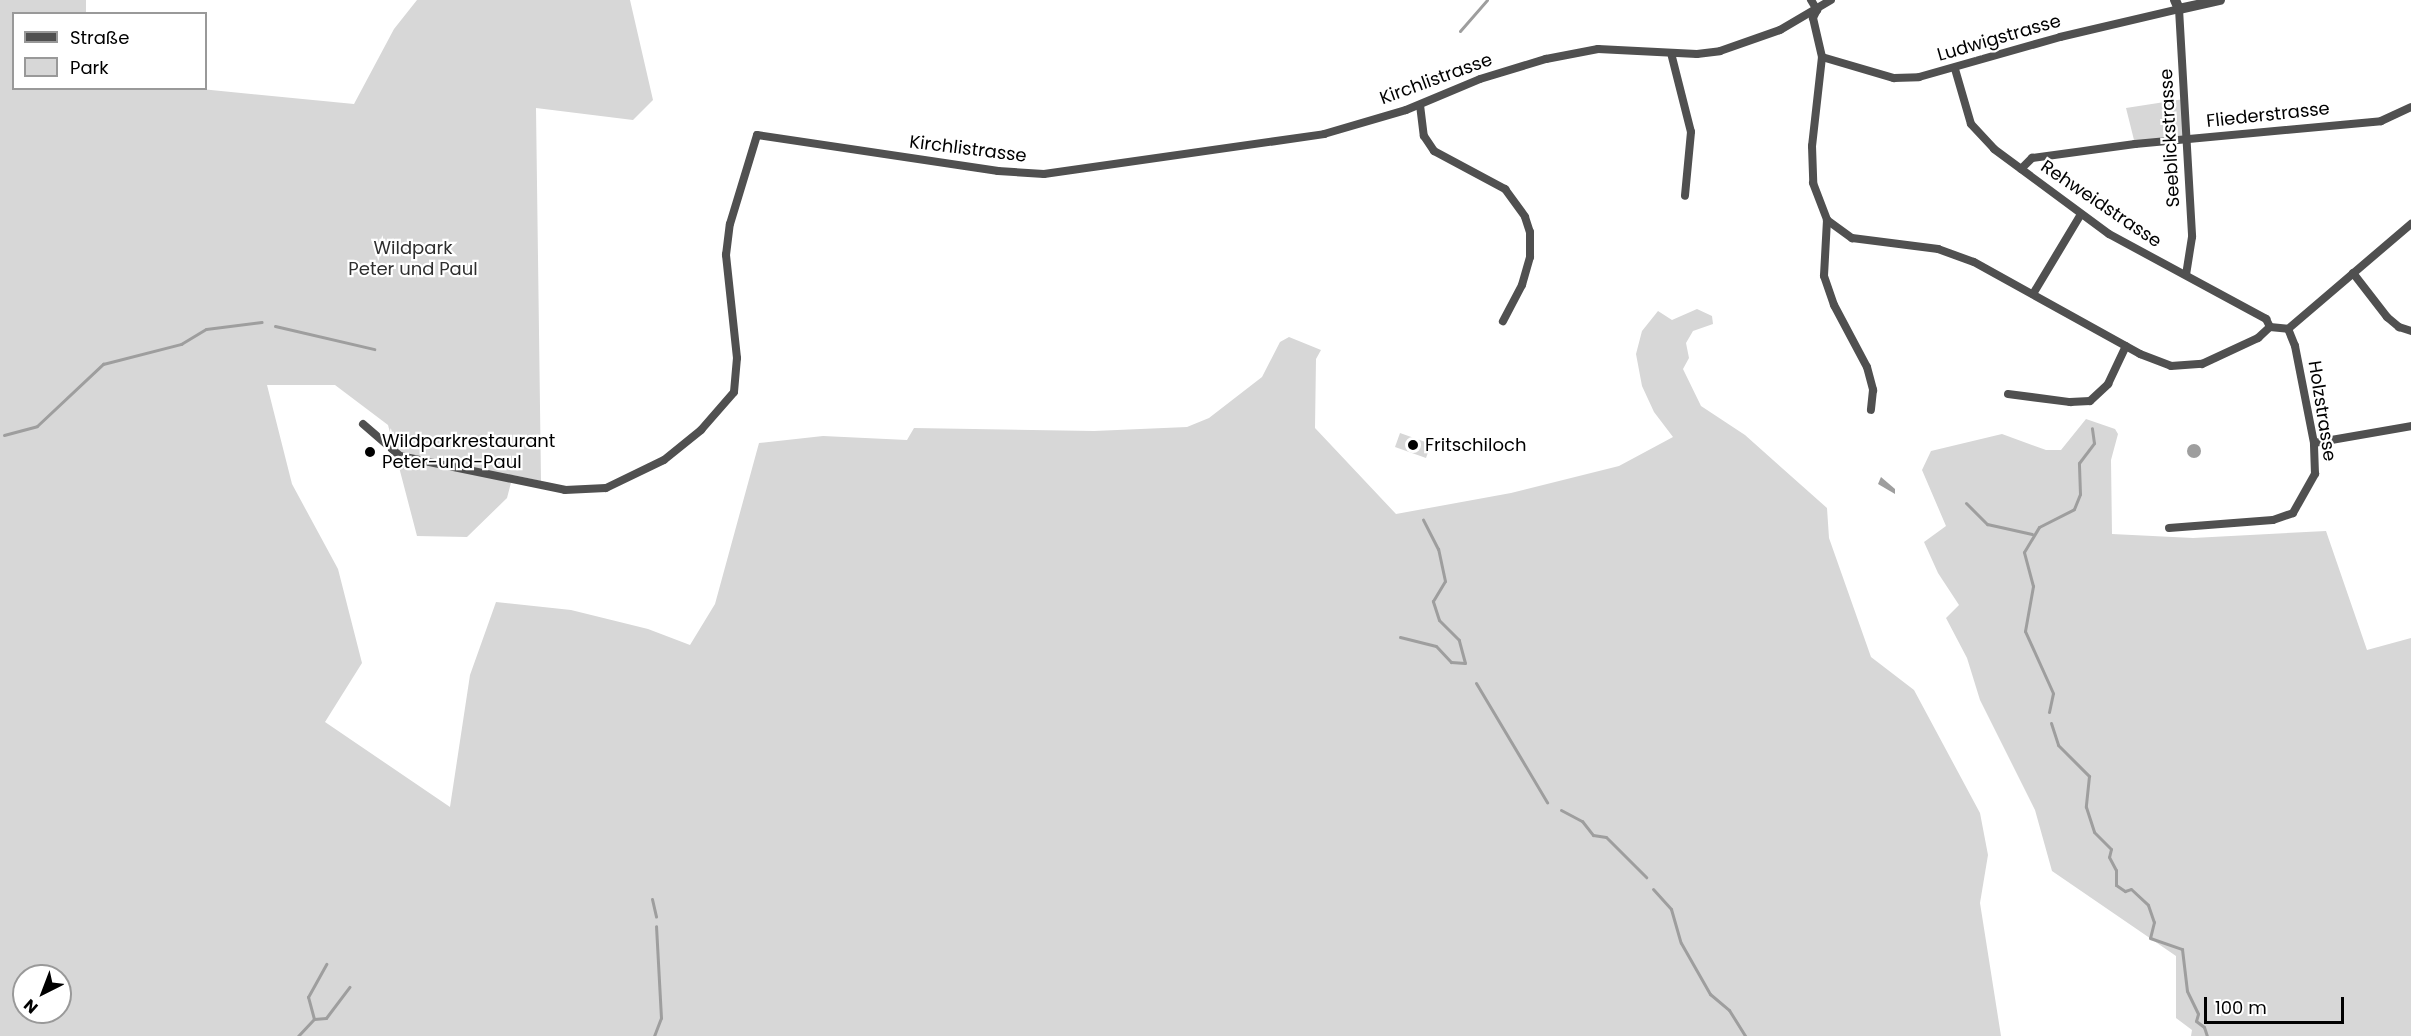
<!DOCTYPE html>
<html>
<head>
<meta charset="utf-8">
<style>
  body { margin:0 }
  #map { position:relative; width:2411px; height:1036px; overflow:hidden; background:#fff; font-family:Poppins,sans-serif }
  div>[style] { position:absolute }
  .green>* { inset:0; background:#d7d7d7 }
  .water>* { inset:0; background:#9e9e9e }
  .round { border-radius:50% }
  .stream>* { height:3px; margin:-1.5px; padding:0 1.5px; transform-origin:1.5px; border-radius:1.5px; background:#9e9e9e }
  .minor>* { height:8px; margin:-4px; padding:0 4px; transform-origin:4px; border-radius:4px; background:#505050 }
  .tertiary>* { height:10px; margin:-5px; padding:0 5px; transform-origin:5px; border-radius:5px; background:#505050 }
  .dots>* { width:16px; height:16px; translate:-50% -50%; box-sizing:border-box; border:3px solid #fff; border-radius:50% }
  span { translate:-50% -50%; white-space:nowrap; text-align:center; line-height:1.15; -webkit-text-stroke:4.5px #fff; paint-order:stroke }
  .street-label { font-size:18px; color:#000 }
  .park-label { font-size:18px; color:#2e2e2e }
  .poi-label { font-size:18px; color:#000 }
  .left { translate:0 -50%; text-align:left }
  .legend { position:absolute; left:12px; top:12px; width:195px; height:78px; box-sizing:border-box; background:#fff; border:2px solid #999; margin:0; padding:8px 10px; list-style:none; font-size:18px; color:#000 }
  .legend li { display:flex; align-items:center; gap:12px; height:30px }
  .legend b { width:30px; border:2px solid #999 }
  .north { position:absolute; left:12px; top:964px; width:60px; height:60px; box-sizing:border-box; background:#fff; border:2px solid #999; border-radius:50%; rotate:222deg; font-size:16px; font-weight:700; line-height:24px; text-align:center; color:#000 }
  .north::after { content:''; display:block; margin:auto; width:21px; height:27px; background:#000; clip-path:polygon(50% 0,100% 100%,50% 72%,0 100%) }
  .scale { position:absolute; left:2204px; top:997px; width:140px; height:27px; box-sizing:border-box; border:3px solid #000; border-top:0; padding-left:8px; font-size:18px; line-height:21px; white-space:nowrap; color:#000; -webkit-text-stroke:4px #fff; paint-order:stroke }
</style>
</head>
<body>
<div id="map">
  <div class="green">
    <i style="clip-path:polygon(evenodd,0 0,86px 0,86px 13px,14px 14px,14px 88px,201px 89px,354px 104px,394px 29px,417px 0,630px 0,653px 100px,633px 120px,536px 108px,541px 481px,513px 475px,507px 498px,467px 537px,417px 536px,388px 425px,335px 385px,267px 385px,292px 484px,338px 569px,362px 663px,325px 722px,450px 807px,470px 675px,496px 602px,571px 610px,648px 629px,690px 645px,715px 604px,759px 443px,823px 436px,907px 440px,914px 428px,1094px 431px,1187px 427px,1209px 418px,1262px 377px,1280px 342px,1289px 337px,1321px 350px,1316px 359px,1315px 428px,1396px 514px,1511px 493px,1619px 466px,1673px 437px,1654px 412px,1642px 386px,1636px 354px,1642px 331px,1658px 311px,1672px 320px,1697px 309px,1712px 316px,1713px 324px,1693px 331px,1686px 343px,1689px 358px,1683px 369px,1701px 406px,1745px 435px,1827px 508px,1829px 538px,1871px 657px,1914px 690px,1980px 813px,1988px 855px,1980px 903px,2001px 1036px,0 1036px,0 0,24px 976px,60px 976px,60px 1012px,24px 1012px,24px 976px)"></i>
    <i style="clip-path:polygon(2184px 99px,2186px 139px,2135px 144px,2126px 108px)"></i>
    <i style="clip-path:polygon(2086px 419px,2115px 429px,2118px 434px,2111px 460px,2112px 534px,2193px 538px,2326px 531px,2367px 650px,2411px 638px,2411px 1036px,2191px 1036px,2192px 1030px,2176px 1018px,2176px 956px,2052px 871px,2035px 810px,1980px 700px,1967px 658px,1946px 618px,1959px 605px,1938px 573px,1924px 542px,1946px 526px,1922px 470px,1931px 451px,2002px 434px,2046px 450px,2061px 450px)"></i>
    <i style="clip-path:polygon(1400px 433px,1431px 444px,1426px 458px,1395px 447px)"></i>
  </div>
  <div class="water">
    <i class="round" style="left:2187px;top:444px;width:14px;height:14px"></i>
    <i style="clip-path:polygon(1881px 477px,1895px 489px,1895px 494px,1878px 484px)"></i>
  </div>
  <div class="stream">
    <i style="left:1460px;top:31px;width:41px;rotate:-48.9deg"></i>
    <i style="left:275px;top:326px;width:102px;rotate:13.1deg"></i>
    <i style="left:4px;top:435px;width:34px;rotate:-15deg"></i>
    <i style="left:37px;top:426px;width:91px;rotate:-43.2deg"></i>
    <i style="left:103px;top:364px;width:81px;rotate:-14.4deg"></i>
    <i style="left:181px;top:344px;width:29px;rotate:-31deg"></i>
    <i style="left:206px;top:329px;width:56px;rotate:-7.1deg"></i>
    <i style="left:1966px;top:503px;width:30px;rotate:45deg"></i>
    <i style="left:1987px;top:524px;width:46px;rotate:12.5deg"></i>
    <i style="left:1400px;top:637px;width:37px;rotate:14deg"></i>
    <i style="left:1436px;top:646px;width:22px;rotate:47deg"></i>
    <i style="left:1451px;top:662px;width:14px;rotate:4deg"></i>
    <i style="left:1465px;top:663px;width:24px;rotate:-105deg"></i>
    <i style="left:1459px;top:640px;width:28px;rotate:-135deg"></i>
    <i style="left:1439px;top:620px;width:20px;rotate:-108deg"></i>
    <i style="left:1433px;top:601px;width:23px;rotate:-59deg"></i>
    <i style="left:1445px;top:581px;width:33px;rotate:-102deg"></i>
    <i style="left:1438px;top:549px;width:33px;rotate:-117deg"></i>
    <i style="left:1476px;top:683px;width:139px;rotate:59.2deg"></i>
    <i style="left:2049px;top:712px;width:19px;rotate:-78deg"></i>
    <i style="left:2053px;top:693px;width:68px;rotate:-114.3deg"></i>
    <i style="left:2025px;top:631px;width:46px;rotate:-79.9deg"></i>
    <i style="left:2033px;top:586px;width:35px;rotate:-105deg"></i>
    <i style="left:2024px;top:552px;width:29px;rotate:-59deg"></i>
    <i style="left:2039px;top:527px;width:39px;rotate:-27deg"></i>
    <i style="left:2074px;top:509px;width:16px;rotate:-68deg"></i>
    <i style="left:2080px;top:494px;width:31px;rotate:-92deg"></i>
    <i style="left:2079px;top:463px;width:25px;rotate:-53deg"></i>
    <i style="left:2094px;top:443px;width:15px;rotate:-98deg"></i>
    <i style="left:2051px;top:723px;width:23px;rotate:72deg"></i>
    <i style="left:2058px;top:745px;width:44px;rotate:45deg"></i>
    <i style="left:2089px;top:776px;width:31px;rotate:96deg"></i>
    <i style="left:2086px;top:807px;width:26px;rotate:72deg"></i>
    <i style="left:2094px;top:832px;width:24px;rotate:45deg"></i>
    <i style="left:2111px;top:849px;width:8px;rotate:104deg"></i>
    <i style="left:2109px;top:857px;width:15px;rotate:62deg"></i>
    <i style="left:2116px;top:870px;width:15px;rotate:90deg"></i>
    <i style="left:2116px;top:885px;width:11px;rotate:34deg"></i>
    <i style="left:2125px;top:891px;width:6px;rotate:-18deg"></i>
    <i style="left:2131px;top:889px;width:23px;rotate:43deg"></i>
    <i style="left:2148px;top:905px;width:18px;rotate:71deg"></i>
    <i style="left:2154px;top:922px;width:16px;rotate:104deg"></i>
    <i style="left:2150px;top:938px;width:34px;rotate:19deg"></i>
    <i style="left:2182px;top:949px;width:42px;rotate:83.2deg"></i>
    <i style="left:2187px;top:991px;width:25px;rotate:64deg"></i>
    <i style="left:2198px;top:1014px;width:7px;rotate:106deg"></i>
    <i style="left:2196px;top:1021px;width:10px;rotate:37deg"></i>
    <i style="left:2204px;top:1027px;width:9px;rotate:72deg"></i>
    <i style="left:1561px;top:810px;width:24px;rotate:28deg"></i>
    <i style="left:1582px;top:821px;width:18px;rotate:52deg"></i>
    <i style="left:1593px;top:835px;width:13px;rotate:9deg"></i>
    <i style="left:1606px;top:837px;width:57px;rotate:45deg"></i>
    <i style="left:1653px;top:889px;width:27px;rotate:48deg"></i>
    <i style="left:1671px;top:909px;width:35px;rotate:74deg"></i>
    <i style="left:1681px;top:943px;width:59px;rotate:60.4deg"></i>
    <i style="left:1710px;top:994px;width:25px;rotate:40deg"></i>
    <i style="left:1729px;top:1010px;width:31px;rotate:58deg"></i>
    <i style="left:652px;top:899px;width:18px;rotate:77deg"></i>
    <i style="left:314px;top:1019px;width:23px;rotate:-105deg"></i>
    <i style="left:308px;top:997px;width:38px;rotate:-61deg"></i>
    <i style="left:298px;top:1036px;width:23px;rotate:-47deg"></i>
    <i style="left:314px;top:1019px;width:12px;rotate:-5deg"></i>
    <i style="left:326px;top:1018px;width:39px;rotate:-53deg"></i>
    <i style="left:654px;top:1036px;width:19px;rotate:-69deg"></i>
    <i style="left:661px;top:1018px;width:92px;rotate:-93.1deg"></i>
  </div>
  <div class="minor">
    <i style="left:1811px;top:0;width:12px;rotate:59deg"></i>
    <i style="left:1817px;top:10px;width:9px;rotate:117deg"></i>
    <i style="left:1813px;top:18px;width:40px;rotate:77deg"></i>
    <i style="left:1822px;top:57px;width:90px;rotate:96.4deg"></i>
    <i style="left:1812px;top:146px;width:37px;rotate:88deg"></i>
    <i style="left:1813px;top:183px;width:40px;rotate:69deg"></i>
    <i style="left:1827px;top:220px;width:56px;rotate:93.1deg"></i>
    <i style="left:1824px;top:276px;width:31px;rotate:71deg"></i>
    <i style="left:1834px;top:305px;width:70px;rotate:62deg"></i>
    <i style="left:1867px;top:367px;width:24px;rotate:75deg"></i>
    <i style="left:1873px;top:390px;width:20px;rotate:96deg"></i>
    <i style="left:1671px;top:53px;width:81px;rotate:75.8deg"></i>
    <i style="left:1691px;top:132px;width:64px;rotate:95.4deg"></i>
    <i style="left:1822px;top:57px;width:75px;rotate:16.3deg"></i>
    <i style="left:1894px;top:78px;width:25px;rotate:-2deg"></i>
    <i style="left:1919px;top:77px;width:147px;rotate:-15.8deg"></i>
    <i style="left:2060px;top:37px;width:122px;rotate:-13.2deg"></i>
    <i style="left:2179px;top:9px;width:228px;rotate:86.7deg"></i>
    <i style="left:2192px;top:237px;width:38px;rotate:99deg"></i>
    <i style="left:1955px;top:69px;width:57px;rotate:73.8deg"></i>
    <i style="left:1971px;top:124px;width:34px;rotate:47deg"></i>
    <i style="left:1994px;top:149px;width:143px;rotate:36.5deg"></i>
    <i style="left:2109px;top:234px;width:179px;rotate:28.4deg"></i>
    <i style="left:2266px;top:319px;width:9px;rotate:63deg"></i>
    <i style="left:1420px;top:105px;width:31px;rotate:83deg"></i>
    <i style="left:1424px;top:136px;width:18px;rotate:56deg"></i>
    <i style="left:1434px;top:151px;width:81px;rotate:28.2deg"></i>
    <i style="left:1505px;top:189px;width:34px;rotate:54deg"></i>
    <i style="left:1525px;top:217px;width:16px;rotate:72deg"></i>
    <i style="left:1530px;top:232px;width:25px;rotate:90deg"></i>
    <i style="left:1530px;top:257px;width:29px;rotate:106deg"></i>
    <i style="left:1522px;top:285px;width:41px;rotate:117.8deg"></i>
    <i style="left:2021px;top:169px;width:16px;rotate:-45deg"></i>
    <i style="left:2032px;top:158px;width:104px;rotate:-7.7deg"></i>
    <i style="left:2135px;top:144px;width:247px;rotate:-5.3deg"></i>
    <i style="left:2381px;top:121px;width:33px;rotate:-25deg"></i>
    <i style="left:1827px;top:220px;width:31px;rotate:36deg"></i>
    <i style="left:1852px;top:238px;width:87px;rotate:7.3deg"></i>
    <i style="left:1938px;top:249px;width:38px;rotate:20deg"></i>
    <i style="left:1974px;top:262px;width:190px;rotate:29deg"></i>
    <i style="left:2140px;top:354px;width:33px;rotate:21deg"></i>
    <i style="left:2171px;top:366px;width:31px;rotate:-4deg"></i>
    <i style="left:2202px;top:364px;width:62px;rotate:-24.9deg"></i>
    <i style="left:2258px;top:338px;width:16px;rotate:-43deg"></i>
    <i style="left:2353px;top:273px;width:56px;rotate:52.3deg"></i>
    <i style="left:2387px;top:317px;width:16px;rotate:40deg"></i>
    <i style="left:2399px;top:327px;width:13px;rotate:18deg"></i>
    <i style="left:2033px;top:294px;width:93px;rotate:-59deg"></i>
    <i style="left:2270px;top:327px;width:18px;rotate:6deg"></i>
    <i style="left:2288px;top:329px;width:162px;rotate:-40.5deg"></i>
    <i style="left:2008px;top:394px;width:63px;rotate:7.4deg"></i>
    <i style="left:2070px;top:402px;width:20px;rotate:-3deg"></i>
    <i style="left:2090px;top:401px;width:25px;rotate:-43deg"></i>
    <i style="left:2108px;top:384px;width:42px;rotate:-64.7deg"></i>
    <i style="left:363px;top:424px;width:49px;rotate:40.9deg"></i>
    <i style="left:400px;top:456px;width:168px;rotate:11.6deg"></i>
    <i style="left:565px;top:490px;width:41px;rotate:-2.8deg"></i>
    <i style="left:606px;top:488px;width:64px;rotate:-25.8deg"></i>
    <i style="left:664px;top:460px;width:48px;rotate:-39deg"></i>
    <i style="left:701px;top:430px;width:50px;rotate:-49deg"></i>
    <i style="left:734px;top:392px;width:34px;rotate:-85deg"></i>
    <i style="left:737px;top:358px;width:104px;rotate:-96.1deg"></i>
    <i style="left:726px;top:255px;width:31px;rotate:-83deg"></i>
    <i style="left:730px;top:224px;width:93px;rotate:-73.1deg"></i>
    <i style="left:757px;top:135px;width:244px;rotate:8.5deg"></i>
    <i style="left:998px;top:171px;width:46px;rotate:3.7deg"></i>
    <i style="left:1044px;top:174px;width:283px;rotate:-8.1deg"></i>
    <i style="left:1324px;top:134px;width:85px;rotate:-16.3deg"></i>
    <i style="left:1406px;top:110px;width:80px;rotate:-22.7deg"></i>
    <i style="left:1480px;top:79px;width:69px;rotate:-16.9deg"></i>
    <i style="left:1546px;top:59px;width:53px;rotate:-10.9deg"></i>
    <i style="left:1598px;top:49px;width:99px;rotate:2.9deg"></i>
    <i style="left:1697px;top:54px;width:23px;rotate:-7deg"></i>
    <i style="left:1720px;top:51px;width:64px;rotate:-19.3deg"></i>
    <i style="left:1780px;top:30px;width:59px;rotate:-30.5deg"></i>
    <i style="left:2314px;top:443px;width:98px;rotate:-9.9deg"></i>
    <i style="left:2169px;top:528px;width:104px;rotate:-4.4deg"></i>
    <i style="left:2273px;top:520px;width:21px;rotate:-19deg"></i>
    <i style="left:2293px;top:513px;width:45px;rotate:-60.6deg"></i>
    <i style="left:2315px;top:474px;width:31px;rotate:-92deg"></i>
    <i style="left:2314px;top:443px;width:99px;rotate:-101.1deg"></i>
    <i style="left:2295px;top:346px;width:18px;rotate:-112deg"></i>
  </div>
  <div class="tertiary">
    <i style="left:2175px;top:0;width:10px;rotate:66deg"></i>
    <i style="left:2179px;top:9px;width:42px;rotate:-12.4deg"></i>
  </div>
  <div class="dots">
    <i style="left:1413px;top:445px;background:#000"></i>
    <i style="left:370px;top:452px;background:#000"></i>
  </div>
  <div class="street-label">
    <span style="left:1999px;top:38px;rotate:-16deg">Ludwigstrasse</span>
    <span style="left:1436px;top:79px;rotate:-20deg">Kirchlistrasse</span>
    <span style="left:2268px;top:115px;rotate:-6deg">Fliederstrasse</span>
    <span style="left:2170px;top:138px;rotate:-93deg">Seeblickstrasse</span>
    <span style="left:968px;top:149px;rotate:7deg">Kirchlistrasse</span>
    <span style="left:2101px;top:204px;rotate:34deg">Rehweidstrasse</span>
    <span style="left:2322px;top:411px;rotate:81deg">Holzstrasse</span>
  </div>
  <div class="park-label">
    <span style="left:413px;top:259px">Wildpark<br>Peter und Paul</span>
  </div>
  <div class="poi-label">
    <span class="left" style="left:382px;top:452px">Wildparkrestaurant<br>Peter-und-Paul</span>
    <span class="left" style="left:1425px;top:445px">Fritschiloch</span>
  </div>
  <ul class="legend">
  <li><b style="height:8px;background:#505050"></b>Straße</li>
  <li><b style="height:16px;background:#d7d7d7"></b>Park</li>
  </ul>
  <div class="north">N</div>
  <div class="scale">100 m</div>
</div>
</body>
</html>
